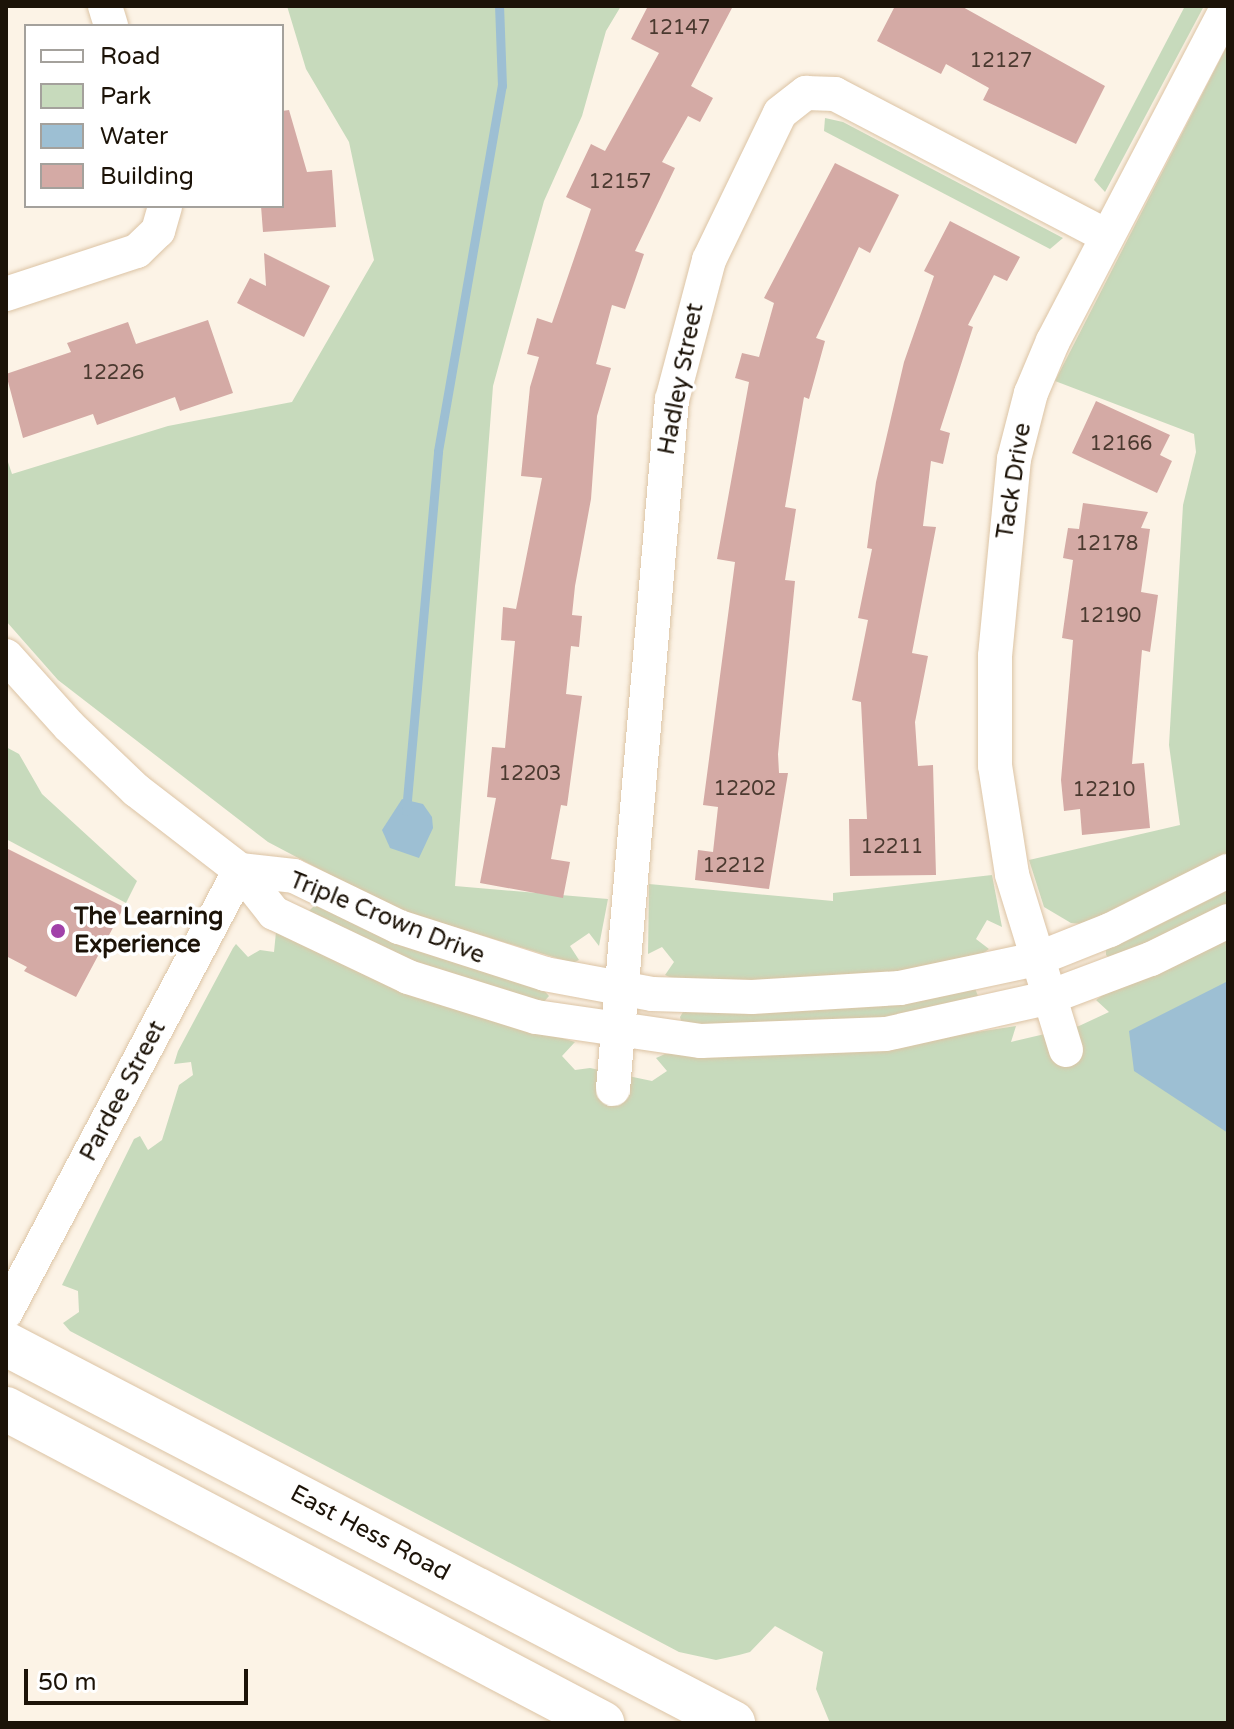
<!DOCTYPE html>
<html>
<head>
<meta charset="utf-8">
<style>
  body { margin:0 }
  #map { position:relative; width:1234px; height:1729px; overflow:hidden; background:#fcf3e6; font-family:"Varela Round",sans-serif }
  div>[style] { position:absolute }
  .green>* { inset:0; background:#c7dabc }
  .water>* { inset:0; background:#9dbfd3 }
  .stream>* { height:9px; margin:-4.5px; padding:0 4.5px; transform-origin:4.5px; border-radius:4.5px; background:#9dbfd3 }
  .building>* { inset:0; background:#d4aaa5 }
  .roads { filter:drop-shadow(0 0 2px #dcc4a5) drop-shadow(0 0 2px #dcc4a5) }
  .street>* { height:34px; margin:-17px; padding:0 17px; transform-origin:17px; border-radius:17px; background:#fff }
  .secondary>* { height:44px; margin:-22px; padding:0 22px; transform-origin:22px; border-radius:22px; background:#fff }
  .dots>* { width:22px; height:22px; translate:-50% -50%; box-sizing:border-box; border:4px solid #fff; border-radius:50% }
  span { translate:-50% -50%; white-space:nowrap; text-align:center; line-height:1.15; -webkit-text-stroke:7px #fff; paint-order:stroke }
  .number-label { font-size:20px; color:#4a392f }
  .number-label span { -webkit-text-stroke-width:0 }
  .street-label { font-size:24px; color:#1c1308 }
  .poi-label { font-size:24px; color:#1c1308; font-weight:700 }
  .left { translate:0 -50%; text-align:left }
  .frame { position:absolute; inset:0; border:8px solid #1c1308; pointer-events:none }
  .legend { position:absolute; left:24px; top:24px; width:260px; height:184px; box-sizing:border-box; background:#fff; border:2px solid #a4a19c; margin:0; padding:10px 14px; list-style:none; font-size:24px; color:#1c1308 }
  .legend li { display:flex; align-items:center; gap:16px; height:40px }
  .legend b { width:40px; border:2px solid #a4a19c }
  .scale { position:absolute; left:24px; top:1669px; width:224px; height:36px; box-sizing:border-box; border:4px solid #1c1308; border-top:0; padding-left:10px; font-size:24px; line-height:28px; white-space:nowrap; color:#1c1308; -webkit-text-stroke:6px #fff; paint-order:stroke }
</style>
</head>
<body>
<div id="map">
  <div class="green">
    <i style="clip-path:polygon(287px 6px,621px 6px,606px 31px,582px 116px,544px 201px,493px 386px,455px 886px,608px 899px,599px 946px,589px 933px,570px 946px,579px 960px,573px 963px,395px 909px,268px 842px,58px 680px,6px 621px,6px 456px,12px 474px,168px 426px,292px 402px,374px 260px,349px 142px,306px 69px)"></i>
    <i style="clip-path:polygon(1185px 6px,1204px 6px,1105px 192px,1094px 180px)"></i>
    <i style="clip-path:polygon(1228px 44px,1228px 856px,1151px 895px,1082px 924px,1071px 923px,1044px 907px,1029px 860px,1180px 825px,1169px 745px,1183px 505px,1196px 452px,1194px 434px,1055px 381px)"></i>
    <i style="clip-path:polygon(825px 118px,843px 122px,1063px 238px,1050px 249px,824px 131px)"></i>
    <i style="clip-path:polygon(6px 747px,19px 754px,42px 794px,137px 881px,126px 903px,6px 839px)"></i>
    <i style="clip-path:polygon(992px 875px,1002px 927px,987px 920px,976px 939px,989px 949px,978px 957px,904px 974px,830px 982px,679px 981px,665px 975px,674px 962px,662px 947px,648px 954px,649px 884px,833px 901px,833px 893px)"></i>
    <i style="clip-path:polygon(1228px 888px,1228px 907px,1111px 960px,1106px 955px,1106px 950px)"></i>
    <i style="clip-path:polygon(317px 903px,431px 954px,540px 986px,549px 996px,542px 1004px,415px 967px,308px 912px)"></i>
    <i style="clip-path:polygon(276px 932px,382px 982px,575px 1042px,562px 1056px,575px 1070px,590px 1068px,652px 1081px,667px 1071px,656px 1058px,665px 1054px,841px 1053px,1016px 1026px,1011px 1042px,1079px 1026px,1109px 1012px,1096px 1000px,1103px 995px,1228px 937px,1228px 1723px,830px 1723px,816px 1689px,823px 1652px,775px 1626px,750px 1652px,739px 1655px,716px 1660px,679px 1652px,70px 1331px,63px 1323px,79px 1312px,78px 1291px,62px 1285px,134px 1139px,140px 1136px,148px 1150px,162px 1140px,179px 1085px,193px 1075px,191px 1062px,174px 1064px,178px 1051px,233px 948px,236px 944px,248px 957px,260px 950px,274px 952px)"></i>
    <i style="clip-path:polygon(975px 988px,979px 999px,891px 1021px,682px 1025px,680px 1017px,683px 1012px)"></i>
  </div>
  <div class="water">
    <i style="clip-path:polygon(402px 799px,423px 804px,432px 817px,433px 828px,419px 858px,390px 848px,382px 830px)"></i>
    <i style="clip-path:polygon(1228px 981px,1228px 1133px,1134px 1071px,1129px 1031px)"></i>
  </div>
  <div class="stream">
    <i style="left:406px;top:811px;width:361px;rotate:-84.9deg"></i>
    <i style="left:438px;top:451px;width:371px;rotate:-80.1deg"></i>
    <i style="left:502px;top:86px;width:80px;rotate:-92.1deg"></i>
  </div>
  <div class="building">
    <i style="clip-path:polygon(648px 6px,733px 6px,691px 86px,713px 98px,700px 122px,688px 116px,662px 162px,675px 168px,635px 251px,644px 254px,625px 309px,612px 305px,596px 364px,611px 368px,597px 416px,591px 499px,575px 586px,572px 615px,582px 616px,579px 647px,571px 646px,566px 694px,582px 696px,567px 806px,561px 805px,551px 859px,570px 862px,563px 898px,480px 883px,496px 798px,487px 797px,492px 747px,505px 748px,515px 641px,501px 640px,503px 607px,516px 609px,542px 478px,521px 476px,530px 387px,539px 357px,527px 354px,537px 318px,552px 323px,591px 209px,566px 197px,591px 144px,605px 151px,659px 53px,631px 39px)"></i>
    <i style="clip-path:polygon(895px 6px,961px 6px,1105px 86px,1076px 144px,983px 100px,989px 88px,946px 64px,941px 74px,877px 41px)"></i>
    <i style="clip-path:polygon(289px 110px,307px 172px,332px 170px,336px 227px,263px 232px,261px 206px,282px 206px,282px 111px)"></i>
    <i style="clip-path:polygon(835px 163px,899px 195px,870px 253px,859px 247px,816px 338px,825px 341px,809px 399px,804px 397px,785px 507px,796px 509px,785px 580px,795px 581px,778px 754px,779px 773px,788px 773px,769px 889px,695px 880px,698px 850px,713px 852px,718px 807px,703px 805px,735px 562px,717px 559px,749px 382px,735px 378px,742px 353px,759px 357px,774px 303px,764px 298px)"></i>
    <i style="clip-path:polygon(950px 221px,1020px 257px,1007px 281px,994px 275px,968px 325px,973px 327px,940px 430px,950px 433px,943px 464px,931px 461px,923px 526px,936px 527px,912px 653px,928px 656px,915px 722px,918px 766px,933px 765px,936px 875px,850px 876px,849px 819px,867px 819px,861px 702px,852px 700px,868px 620px,858px 618px,872px 549px,867px 548px,876px 482px,904px 362px,934px 276px,924px 271px)"></i>
    <i style="clip-path:polygon(264px 253px,330px 286px,304px 337px,237px 303px,250px 278px,266px 286px)"></i>
    <i style="clip-path:polygon(208px 320px,233px 393px,180px 411px,175px 397px,97px 425px,93px 414px,23px 438px,6px 374px,71px 352px,67px 343px,128px 322px,136px 344px)"></i>
    <i style="clip-path:polygon(1096px 401px,1170px 435px,1160px 455px,1172px 461px,1157px 493px,1072px 453px)"></i>
    <i style="clip-path:polygon(1083px 503px,1148px 512px,1141px 528px,1150px 529px,1141px 592px,1158px 595px,1150px 652px,1142px 650px,1132px 764px,1144px 763px,1150px 828px,1082px 835px,1080px 809px,1064px 811px,1061px 780px,1073px 640px,1062px 638px,1073px 560px,1063px 558px,1068px 528px,1079px 529px)"></i>
    <i style="clip-path:polygon(6px 848px,124px 907px,76px 997px,24px 971px,27px 967px,6px 956px)"></i>
  </div>
  <div class="roads">
    <div class="street">
      <i style="left:105px;top:6px;width:21px;rotate:73deg"></i>
      <i style="left:6px;top:294px;width:138px;rotate:-18.2deg"></i>
      <i style="left:137px;top:251px;width:29px;rotate:-44deg"></i>
      <i style="left:158px;top:231px;width:26px;rotate:-74deg"></i>
      <i style="left:6px;top:656px;width:94px;rotate:48deg"></i>
      <i style="left:69px;top:726px;width:93px;rotate:43.7deg"></i>
      <i style="left:136px;top:790px;width:131px;rotate:37.6deg"></i>
      <i style="left:240px;top:870px;width:55px;rotate:51.7deg"></i>
      <i style="left:274px;top:913px;width:148px;rotate:25.5deg"></i>
      <i style="left:408px;top:977px;width:134px;rotate:17.4deg"></i>
      <i style="left:536px;top:1017px;width:167px;rotate:8.3deg"></i>
      <i style="left:701px;top:1041px;width:185px;rotate:-2.2deg"></i>
      <i style="left:886px;top:1034px;width:165px;rotate:-12.6deg"></i>
      <i style="left:1047px;top:998px;width:111px;rotate:-20.6deg"></i>
      <i style="left:1151px;top:959px;width:86px;rotate:-26.3deg"></i>
      <i style="left:240px;top:870px;width:54px;rotate:6.3deg"></i>
      <i style="left:294px;top:876px;width:117px;rotate:25.9deg"></i>
      <i style="left:399px;top:927px;width:153px;rotate:17.8deg"></i>
      <i style="left:545px;top:974px;width:109px;rotate:10.6deg"></i>
      <i style="left:652px;top:994px;width:100px;rotate:1.7deg"></i>
      <i style="left:752px;top:997px;width:148px;rotate:-3.5deg"></i>
      <i style="left:900px;top:988px;width:140px;rotate:-12deg"></i>
      <i style="left:1037px;top:959px;width:79px;rotate:-21.7deg"></i>
      <i style="left:1110px;top:930px;width:132px;rotate:-26.6deg"></i>
      <i style="left:1066px;top:1050px;width:184px;rotate:-107.1deg"></i>
      <i style="left:1012px;top:874px;width:109px;rotate:-98.9deg"></i>
      <i style="left:995px;top:766px;width:110px;rotate:-90deg"></i>
      <i style="left:995px;top:656px;width:198px;rotate:-84.5deg"></i>
      <i style="left:1014px;top:459px;width:68px;rotate:-75.6deg"></i>
      <i style="left:1031px;top:393px;width:56px;rotate:-67.1deg"></i>
      <i style="left:1053px;top:341px;width:378px;rotate:-62.4deg"></i>
      <i style="left:613px;top:1089px;width:692px;rotate:-85.11deg"></i>
      <i style="left:672px;top:400px;width:145px;rotate:-75.2deg"></i>
      <i style="left:709px;top:260px;width:163px;rotate:-64.2deg"></i>
      <i style="left:780px;top:113px;width:33px;rotate:-38deg"></i>
      <i style="left:806px;top:93px;width:29px;rotate:2deg"></i>
      <i style="left:835px;top:94px;width:307px;rotate:27.6deg"></i>
      <i style="left:6px;top:1312px;width:500px;rotate:-62.1deg"></i>
    </div>
    <div class="secondary">
      <i style="left:6px;top:1344px;width:820px;rotate:27.53deg"></i>
      <i style="left:6px;top:1409px;width:674px;rotate:27.78deg"></i>
    </div>
  </div>
  <div class="dots">
    <i style="left:58px;top:931px;background:#a141a9"></i>
  </div>
  <div class="number-label">
    <span style="left:679px;top:28px">12147</span>
    <span style="left:1001px;top:61px">12127</span>
    <span style="left:620px;top:182px">12157</span>
    <span style="left:113px;top:373px">12226</span>
    <span style="left:1121px;top:444px">12166</span>
    <span style="left:1107px;top:544px">12178</span>
    <span style="left:1110px;top:616px">12190</span>
    <span style="left:530px;top:774px">12203</span>
    <span style="left:745px;top:789px">12202</span>
    <span style="left:1104px;top:790px">12210</span>
    <span style="left:892px;top:847px">12211</span>
    <span style="left:734px;top:866px">12212</span>
  </div>
  <div class="street-label">
    <span style="left:681px;top:379px;rotate:-79deg">Hadley Street</span>
    <span style="left:1014px;top:481px;rotate:-81deg">Tack Drive</span>
    <span style="left:387px;top:918px;rotate:22deg">Triple Crown Drive</span>
    <span style="left:123px;top:1091px;rotate:-62deg">Pardee Street</span>
    <span style="left:370px;top:1533px;rotate:28deg">East Hess Road</span>
  </div>
  <div class="poi-label">
    <span class="left" style="left:74px;top:931px">The Learning<br>Experience</span>
  </div>
  <div class="frame"></div>
  <ul class="legend">
  <li><b style="height:10px;background:#fff"></b>Road</li>
  <li><b style="height:22px;background:#c7dabc"></b>Park</li>
  <li><b style="height:22px;background:#9dbfd3"></b>Water</li>
  <li><b style="height:22px;background:#d4aaa5"></b>Building</li>
  </ul>
  <div class="scale">50 m</div>
</div>
</body>
</html>
